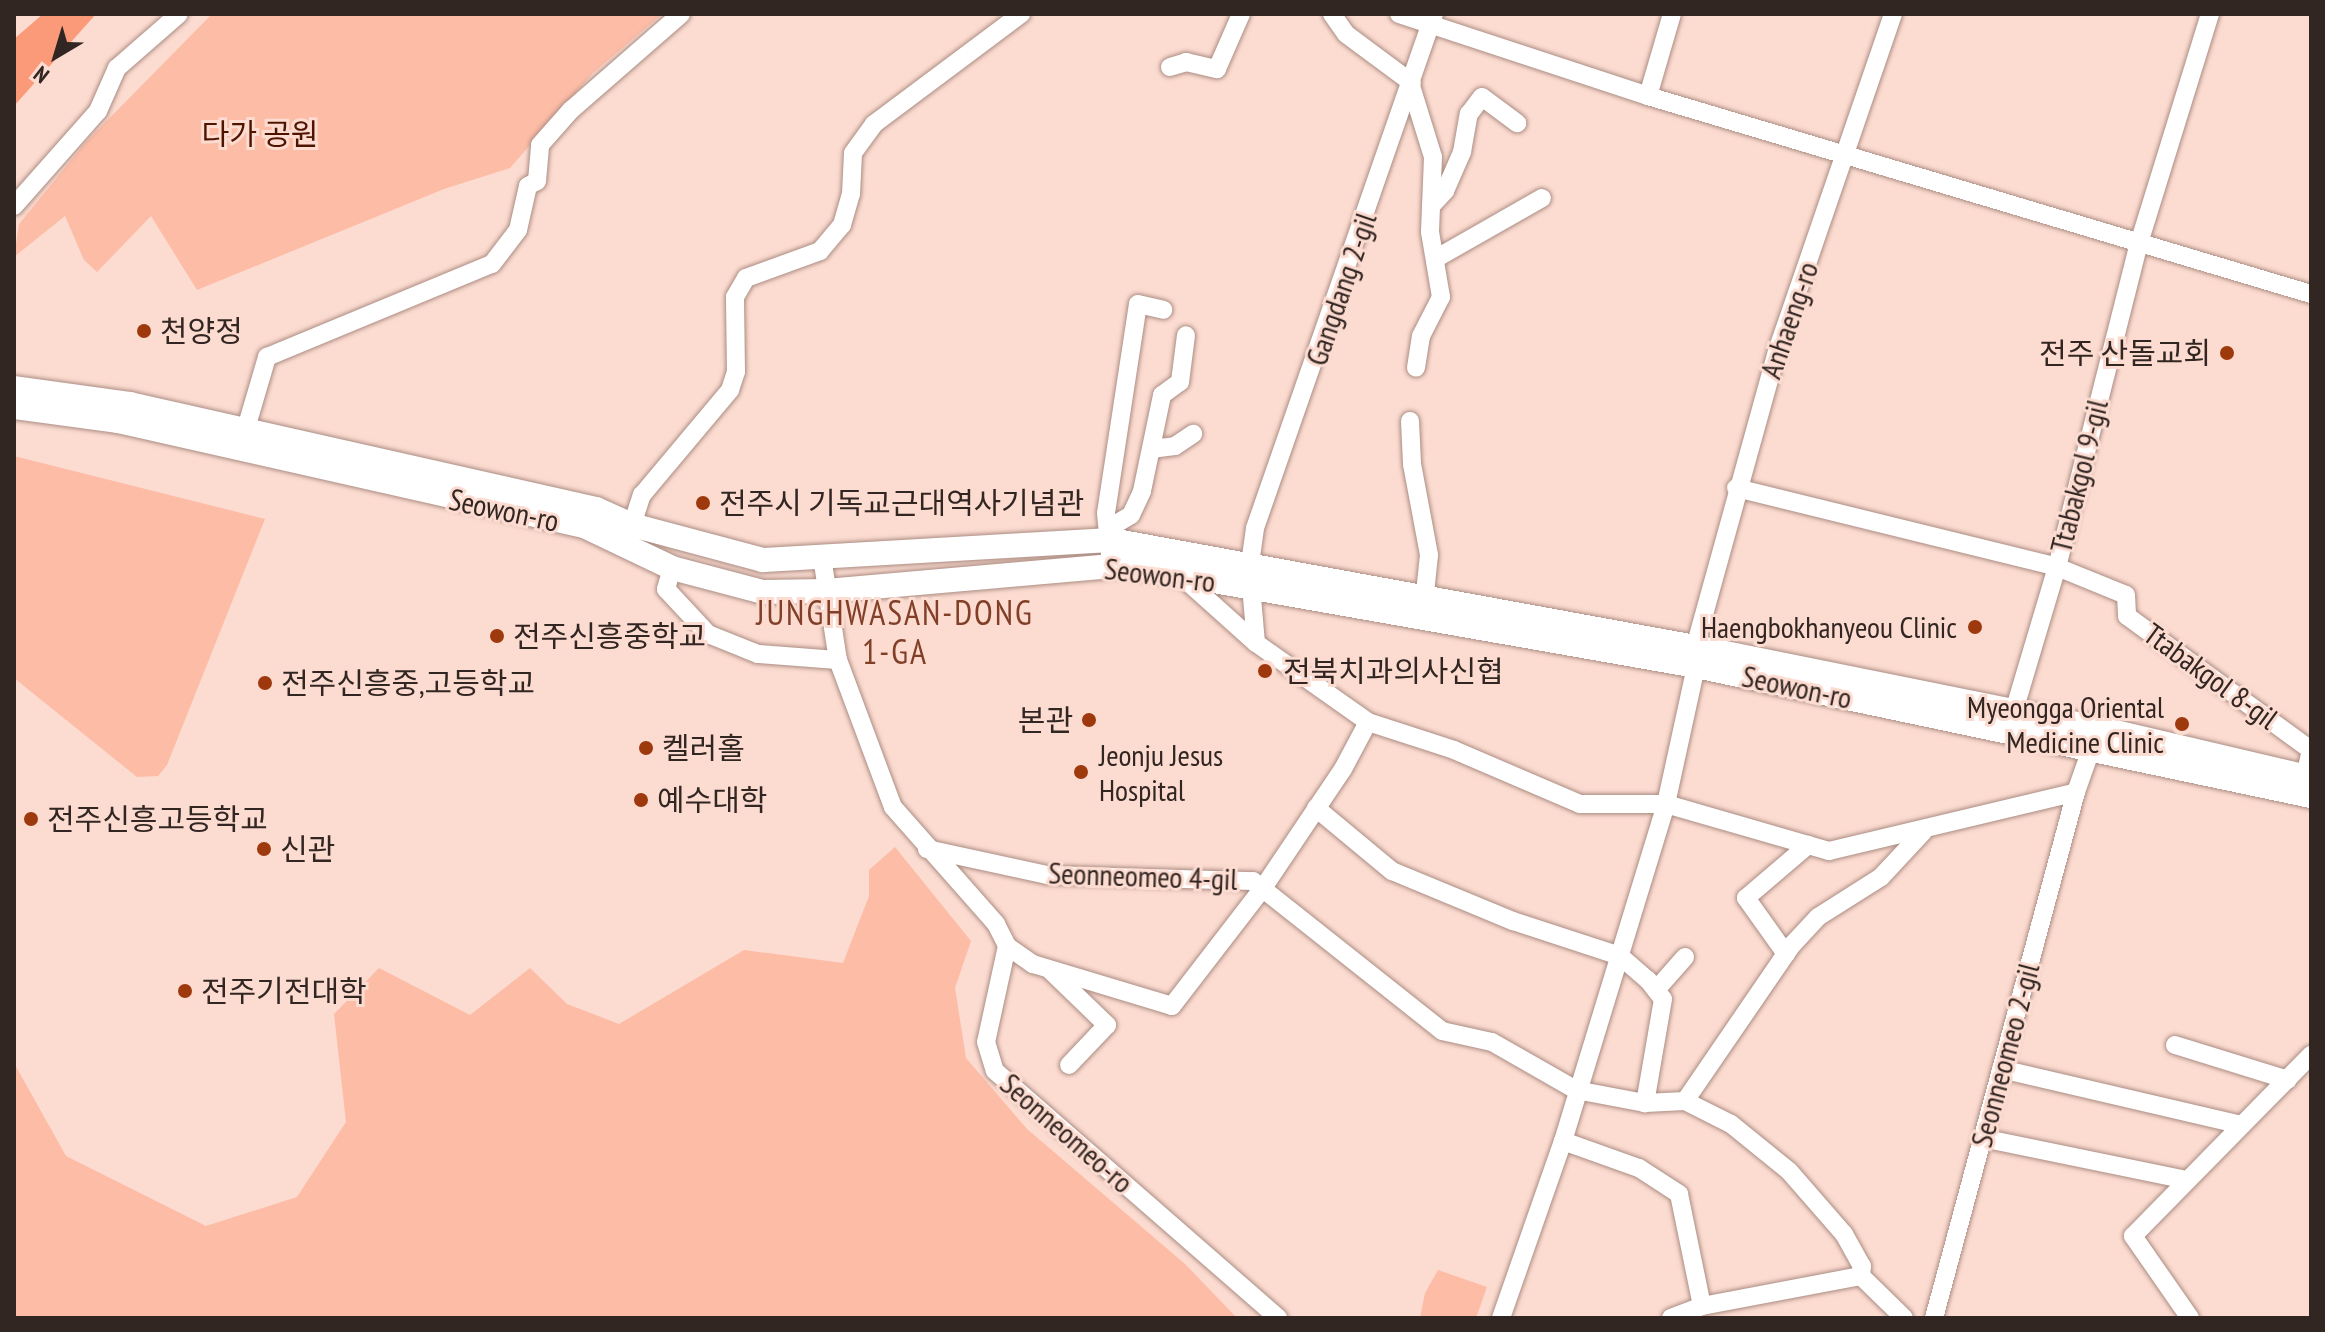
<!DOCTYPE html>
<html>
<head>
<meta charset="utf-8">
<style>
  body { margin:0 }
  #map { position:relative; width:2325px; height:1332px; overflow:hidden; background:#fcdbd0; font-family:"PT Sans Narrow","Noto Sans KR",sans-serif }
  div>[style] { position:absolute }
  .green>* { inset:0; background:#fdbca6 }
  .water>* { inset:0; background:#fb9a79 }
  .roads { filter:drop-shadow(0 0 2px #ab8d83) drop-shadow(0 0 2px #ab8d83) }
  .street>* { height:18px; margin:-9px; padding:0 9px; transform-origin:9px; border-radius:9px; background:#fff }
  .secondary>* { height:24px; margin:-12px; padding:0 12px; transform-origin:12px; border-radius:12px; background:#fff }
  .dots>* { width:22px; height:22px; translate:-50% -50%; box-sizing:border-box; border:4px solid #fcdbd0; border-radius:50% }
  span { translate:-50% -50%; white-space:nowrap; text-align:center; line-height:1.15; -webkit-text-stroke:6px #fcdbd0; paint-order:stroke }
  .park-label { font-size:30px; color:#4f1400 }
  .street-label { font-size:30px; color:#322622 }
  .poi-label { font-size:30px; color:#322622 }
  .left { translate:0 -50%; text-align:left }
  .right { translate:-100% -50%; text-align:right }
  .quarter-label { font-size:34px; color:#823f27; letter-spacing:2px }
  .frame { position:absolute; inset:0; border:16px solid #322622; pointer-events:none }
  .north { position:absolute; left:16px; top:16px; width:80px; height:80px; -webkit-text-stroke:6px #fcdbd0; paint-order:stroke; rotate:218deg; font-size:22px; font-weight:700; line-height:32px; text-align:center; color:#322622 }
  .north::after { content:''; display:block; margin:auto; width:28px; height:36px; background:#322622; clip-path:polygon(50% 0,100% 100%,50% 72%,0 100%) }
</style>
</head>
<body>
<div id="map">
  <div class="green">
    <i style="clip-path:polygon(212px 14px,662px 14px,593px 73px,510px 168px,444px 189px,197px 290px,151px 216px,97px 272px,84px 260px,65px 216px,14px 257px,19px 224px,86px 142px)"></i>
    <i style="clip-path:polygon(14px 456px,265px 519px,167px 765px,158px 776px,137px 777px,14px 678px)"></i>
    <i style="clip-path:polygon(895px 847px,971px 941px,955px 988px,966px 1058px,1027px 1129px,1185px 1264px,1237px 1318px,14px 1318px,14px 1063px,66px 1156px,206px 1226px,297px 1197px,346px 1122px,334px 1014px,379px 968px,470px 1015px,530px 968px,567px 1004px,619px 1024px,744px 950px,843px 963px,869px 896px,869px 870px)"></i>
    <i style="clip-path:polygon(1438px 1270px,1487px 1287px,1476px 1318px,1420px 1318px,1425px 1293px)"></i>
  </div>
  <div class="water">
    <i style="clip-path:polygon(43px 14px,96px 14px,14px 106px,14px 39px)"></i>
  </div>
  <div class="roads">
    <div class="street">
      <i style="left:1332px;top:14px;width:24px;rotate:55deg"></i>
      <i style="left:1346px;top:34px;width:82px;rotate:36.6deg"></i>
      <i style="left:1399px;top:14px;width:262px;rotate:18.2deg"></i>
      <i style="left:1648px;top:96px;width:692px;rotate:16.63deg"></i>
      <i style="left:1170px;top:67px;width:17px;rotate:-17deg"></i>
      <i style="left:1186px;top:62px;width:32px;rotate:13deg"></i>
      <i style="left:1217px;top:69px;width:60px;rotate:-66.4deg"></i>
      <i style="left:1411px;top:86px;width:74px;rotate:72.8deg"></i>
      <i style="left:1433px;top:157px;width:75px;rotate:92.3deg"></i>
      <i style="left:1430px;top:232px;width:66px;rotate:80.4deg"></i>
      <i style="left:1441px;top:297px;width:44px;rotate:117.1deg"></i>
      <i style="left:1421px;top:336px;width:32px;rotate:99deg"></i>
      <i style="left:1648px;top:96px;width:85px;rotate:-73.7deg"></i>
      <i style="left:14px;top:206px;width:127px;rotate:-48.5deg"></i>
      <i style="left:98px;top:111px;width:47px;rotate:-66.2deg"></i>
      <i style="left:117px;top:68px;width:82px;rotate:-41.1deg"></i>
      <i style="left:1431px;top:206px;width:21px;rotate:-47deg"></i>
      <i style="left:1445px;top:191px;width:43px;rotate:-66.4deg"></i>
      <i style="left:1462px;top:152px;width:39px;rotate:-80deg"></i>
      <i style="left:1469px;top:114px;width:21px;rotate:-53deg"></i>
      <i style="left:1482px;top:97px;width:44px;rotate:36.6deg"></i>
      <i style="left:1435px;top:259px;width:123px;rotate:-29.7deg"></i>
      <i style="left:1410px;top:421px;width:43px;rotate:87.3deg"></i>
      <i style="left:1412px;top:464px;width:93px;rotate:79.4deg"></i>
      <i style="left:1429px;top:555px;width:39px;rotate:96deg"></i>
      <i style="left:242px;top:442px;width:89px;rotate:-73.6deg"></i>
      <i style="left:267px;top:357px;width:243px;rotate:-22.5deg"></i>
      <i style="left:492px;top:264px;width:43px;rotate:-52.6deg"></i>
      <i style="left:518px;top:230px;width:45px;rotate:-77.2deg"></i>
      <i style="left:528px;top:186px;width:10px;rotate:-29deg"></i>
      <i style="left:537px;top:181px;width:36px;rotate:-85deg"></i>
      <i style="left:540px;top:145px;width:47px;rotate:-48.5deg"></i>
      <i style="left:571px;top:110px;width:146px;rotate:-41.1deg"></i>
      <i style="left:1151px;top:449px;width:24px;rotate:-7deg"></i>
      <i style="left:1175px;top:446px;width:22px;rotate:-34deg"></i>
      <i style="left:1736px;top:488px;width:331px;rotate:13.8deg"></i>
      <i style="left:2057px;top:567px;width:74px;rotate:22.1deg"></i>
      <i style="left:2126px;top:595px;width:21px;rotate:87deg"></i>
      <i style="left:2127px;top:616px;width:228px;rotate:36.1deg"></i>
      <i style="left:2311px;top:750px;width:28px;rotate:103deg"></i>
      <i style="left:632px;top:525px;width:32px;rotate:-72deg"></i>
      <i style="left:642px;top:495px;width:137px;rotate:-50deg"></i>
      <i style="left:730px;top:390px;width:19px;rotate:-72deg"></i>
      <i style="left:736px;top:372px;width:75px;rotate:-90.8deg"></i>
      <i style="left:735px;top:297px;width:22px;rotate:-60deg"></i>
      <i style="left:746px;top:278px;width:79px;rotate:-20deg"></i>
      <i style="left:820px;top:251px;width:34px;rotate:-50deg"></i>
      <i style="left:842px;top:225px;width:32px;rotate:-74deg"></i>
      <i style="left:851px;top:194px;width:41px;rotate:-87.2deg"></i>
      <i style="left:853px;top:153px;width:36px;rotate:-54deg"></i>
      <i style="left:874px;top:124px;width:184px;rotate:-36.8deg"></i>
      <i style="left:1111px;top:527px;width:23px;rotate:-31deg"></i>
      <i style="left:1131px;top:515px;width:26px;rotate:-65deg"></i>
      <i style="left:1142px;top:491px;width:98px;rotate:-78.2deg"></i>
      <i style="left:1162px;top:395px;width:22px;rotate:-36deg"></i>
      <i style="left:1180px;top:382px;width:47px;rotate:-82.7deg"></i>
      <i style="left:822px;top:557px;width:104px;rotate:81.2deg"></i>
      <i style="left:838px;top:660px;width:157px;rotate:69.5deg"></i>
      <i style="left:893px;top:807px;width:156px;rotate:48.6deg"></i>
      <i style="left:996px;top:924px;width:25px;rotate:63deg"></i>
      <i style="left:1007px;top:946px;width:98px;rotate:102.3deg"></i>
      <i style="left:986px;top:1042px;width:30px;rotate:73deg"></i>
      <i style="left:995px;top:1071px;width:376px;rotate:41.1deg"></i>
      <i style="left:1250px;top:564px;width:36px;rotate:-82deg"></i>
      <i style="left:1255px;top:528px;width:544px;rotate:-70.8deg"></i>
      <i style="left:1111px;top:565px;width:52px;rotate:-95.5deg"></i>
      <i style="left:1106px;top:513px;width:211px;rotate:-81.3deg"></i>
      <i style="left:1138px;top:304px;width:26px;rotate:13deg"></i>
      <i style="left:672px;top:568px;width:22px;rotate:106deg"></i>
      <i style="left:666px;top:589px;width:62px;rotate:47deg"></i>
      <i style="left:708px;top:634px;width:54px;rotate:21.8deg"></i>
      <i style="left:758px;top:654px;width:80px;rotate:4.3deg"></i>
      <i style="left:1179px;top:574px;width:103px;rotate:41.9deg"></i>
      <i style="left:1256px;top:643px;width:137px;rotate:35.2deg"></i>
      <i style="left:1368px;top:722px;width:90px;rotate:18deg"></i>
      <i style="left:1454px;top:750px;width:137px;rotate:23.2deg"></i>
      <i style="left:1580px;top:804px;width:86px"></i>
      <i style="left:1666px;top:804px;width:170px;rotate:16.1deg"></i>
      <i style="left:1829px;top:851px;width:254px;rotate:-13.4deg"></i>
      <i style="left:1251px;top:586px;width:57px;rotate:85deg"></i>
      <i style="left:2014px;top:711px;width:150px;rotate:-73.4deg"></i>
      <i style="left:2057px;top:567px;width:337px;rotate:-75.8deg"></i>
      <i style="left:2140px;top:240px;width:237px;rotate:-72.8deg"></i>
      <i style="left:1316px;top:808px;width:99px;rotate:39.7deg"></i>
      <i style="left:1392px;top:871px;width:131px;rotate:22.5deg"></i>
      <i style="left:1513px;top:921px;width:113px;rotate:18.1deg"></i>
      <i style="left:1620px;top:956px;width:37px;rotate:41deg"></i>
      <i style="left:1648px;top:980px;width:24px;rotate:52deg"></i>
      <i style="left:1663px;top:999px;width:106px;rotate:99.8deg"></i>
      <i style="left:927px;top:849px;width:123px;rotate:12.2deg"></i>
      <i style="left:1047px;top:875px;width:206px;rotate:1.7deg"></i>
      <i style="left:1253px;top:881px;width:241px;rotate:38.4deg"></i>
      <i style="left:1442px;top:1031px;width:51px;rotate:12.4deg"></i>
      <i style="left:1492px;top:1042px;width:97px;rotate:29.7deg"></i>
      <i style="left:1576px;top:1090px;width:70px;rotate:10.7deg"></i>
      <i style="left:1645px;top:1103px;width:40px;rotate:-2.9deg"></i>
      <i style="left:1685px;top:1101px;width:51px;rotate:26.6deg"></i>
      <i style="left:1731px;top:1124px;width:75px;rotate:39deg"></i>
      <i style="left:1789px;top:1171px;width:84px;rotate:48.9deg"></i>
      <i style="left:1844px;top:1234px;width:37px;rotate:61deg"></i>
      <i style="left:1862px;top:1266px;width:10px;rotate:96deg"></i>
      <i style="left:1007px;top:946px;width:32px;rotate:35deg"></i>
      <i style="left:1033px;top:964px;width:145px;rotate:16.8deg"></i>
      <i style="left:1172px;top:1006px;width:149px;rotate:-52.4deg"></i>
      <i style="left:1263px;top:888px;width:143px;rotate:-56.1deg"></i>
      <i style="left:1343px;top:769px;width:53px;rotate:-62deg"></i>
      <i style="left:1786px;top:954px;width:69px;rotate:-125.5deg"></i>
      <i style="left:1746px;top:898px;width:82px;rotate:-40.5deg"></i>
      <i style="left:1051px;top:971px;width:78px;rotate:44deg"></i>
      <i style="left:1107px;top:1025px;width:55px;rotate:133.5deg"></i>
      <i style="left:1656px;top:990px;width:44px;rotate:-48.7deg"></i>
      <i style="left:2175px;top:1045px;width:118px;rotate:17.2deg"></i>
      <i style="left:2001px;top:1069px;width:247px;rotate:13.1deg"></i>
      <i style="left:1685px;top:1101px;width:189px;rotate:-55.6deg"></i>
      <i style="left:1792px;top:945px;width:38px;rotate:-47deg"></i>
      <i style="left:1818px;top:917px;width:75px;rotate:-32.4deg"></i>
      <i style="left:1881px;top:877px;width:62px;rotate:-47deg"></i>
      <i style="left:1982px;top:1138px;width:209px;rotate:11.6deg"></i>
      <i style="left:1563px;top:1141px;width:81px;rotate:19.6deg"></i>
      <i style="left:1639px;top:1168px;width:48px;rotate:33deg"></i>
      <i style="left:1679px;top:1194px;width:114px;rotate:78.4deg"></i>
      <i style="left:1501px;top:1318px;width:188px;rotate:-70.7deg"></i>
      <i style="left:1563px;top:1141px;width:352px;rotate:-73deg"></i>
      <i style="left:1666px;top:804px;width:141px;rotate:-77.7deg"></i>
      <i style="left:1696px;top:666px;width:19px;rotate:-93deg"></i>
      <i style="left:1695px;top:647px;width:307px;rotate:-74.5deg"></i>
      <i style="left:1777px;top:351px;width:356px;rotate:-71deg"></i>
      <i style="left:1671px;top:1318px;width:33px;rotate:-21deg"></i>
      <i style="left:1702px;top:1306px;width:162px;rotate:-10.7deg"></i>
      <i style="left:1861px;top:1276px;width:60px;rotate:44.3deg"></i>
      <i style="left:1934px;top:1318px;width:545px;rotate:-74.89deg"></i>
      <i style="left:2076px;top:792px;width:57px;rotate:-70.6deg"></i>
      <i style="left:2190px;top:1318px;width:100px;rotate:-124.8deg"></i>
      <i style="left:2133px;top:1236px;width:254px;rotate:-45.5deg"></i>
    </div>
    <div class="secondary">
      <i style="left:14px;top:388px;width:117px;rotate:7.9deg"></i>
      <i style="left:130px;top:404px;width:478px;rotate:12.7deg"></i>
      <i style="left:596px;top:509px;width:39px;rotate:24deg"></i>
      <i style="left:632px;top:525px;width:136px;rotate:15deg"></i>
      <i style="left:763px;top:560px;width:349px;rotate:-3.3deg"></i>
      <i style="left:1111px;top:540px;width:594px;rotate:10.38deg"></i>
      <i style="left:1695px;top:647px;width:411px;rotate:11.4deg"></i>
      <i style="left:2098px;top:728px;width:219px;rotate:13.2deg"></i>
      <i style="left:14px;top:407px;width:105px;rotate:7.7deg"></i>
      <i style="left:118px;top:421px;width:478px;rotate:12.7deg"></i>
      <i style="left:584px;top:526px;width:98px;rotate:25.5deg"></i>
      <i style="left:672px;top:568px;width:94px;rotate:14.8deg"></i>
      <i style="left:763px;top:592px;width:64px;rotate:-0.9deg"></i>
      <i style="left:827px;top:591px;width:297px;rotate:-5deg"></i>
      <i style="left:1123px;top:565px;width:582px;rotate:10deg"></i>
      <i style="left:1696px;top:666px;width:629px;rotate:11.94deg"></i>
    </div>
  </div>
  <div class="dots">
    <i style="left:144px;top:331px;background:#9e390e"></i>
    <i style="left:2227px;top:353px;background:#9e390e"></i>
    <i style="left:703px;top:503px;background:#9e390e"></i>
    <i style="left:1975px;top:627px;background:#9e390e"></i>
    <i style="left:497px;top:636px;background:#9e390e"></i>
    <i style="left:1265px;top:671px;background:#9e390e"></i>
    <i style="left:265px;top:683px;background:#9e390e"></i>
    <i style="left:1089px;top:720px;background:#9e390e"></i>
    <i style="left:2182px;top:724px;background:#9e390e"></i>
    <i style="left:646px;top:748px;background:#9e390e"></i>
    <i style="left:1081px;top:772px;background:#9e390e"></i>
    <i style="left:641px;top:800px;background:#9e390e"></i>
    <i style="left:31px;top:819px;background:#9e390e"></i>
    <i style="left:264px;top:849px;background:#9e390e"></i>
    <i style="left:185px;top:991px;background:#9e390e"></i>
  </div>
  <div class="park-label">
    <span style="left:260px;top:134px">다가 공원</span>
  </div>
  <div class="street-label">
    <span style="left:1341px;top:289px;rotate:-71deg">Gangdang 2-gil</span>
    <span style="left:1789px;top:320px;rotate:-71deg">Anhaeng-ro</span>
    <span style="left:2079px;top:476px;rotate:-76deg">Ttabakgol 9-gil</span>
    <span style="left:504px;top:510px;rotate:12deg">Seowon-ro</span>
    <span style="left:1160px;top:575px;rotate:7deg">Seowon-ro</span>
    <span style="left:2211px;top:676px;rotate:36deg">Ttabakgol 8-gil</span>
    <span style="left:1797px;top:687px;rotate:12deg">Seowon-ro</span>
    <span style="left:1143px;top:876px;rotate:2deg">Seonneomeo 4-gil</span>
    <span style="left:2005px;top:1055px;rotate:-75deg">Seonneomeo 2-gil</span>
    <span style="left:1067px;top:1133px;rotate:41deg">Seonneomeo-ro</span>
  </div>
  <div class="poi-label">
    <span class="left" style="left:160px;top:331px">천양정</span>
    <span class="right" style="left:2211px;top:353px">전주 산돌교회</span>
    <span class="left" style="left:719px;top:503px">전주시 기독교근대역사기념관</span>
    <span class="right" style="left:1957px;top:627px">Haengbokhanyeou Clinic</span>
    <span class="left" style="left:513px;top:636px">전주신흥중학교</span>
    <span class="left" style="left:1283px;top:671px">전북치과의사신협</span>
    <span class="left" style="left:281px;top:683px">전주신흥중,고등학교</span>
    <span class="right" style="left:2164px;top:724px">Myeongga Oriental<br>Medicine Clinic</span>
    <span class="right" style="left:1073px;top:720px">본관</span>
    <span class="left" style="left:662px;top:748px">켈러홀</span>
    <span class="left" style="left:1099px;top:772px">Jeonju Jesus<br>Hospital</span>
    <span class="left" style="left:657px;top:800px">예수대학</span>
    <span class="left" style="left:47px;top:819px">전주신흥고등학교</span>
    <span class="left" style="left:280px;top:849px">신관</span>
    <span class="left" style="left:201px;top:991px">전주기전대학</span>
  </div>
  <div class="quarter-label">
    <span style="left:895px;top:632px">JUNGHWASAN-DONG<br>1-GA</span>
  </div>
  <div class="frame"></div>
  <div class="north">N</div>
</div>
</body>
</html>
